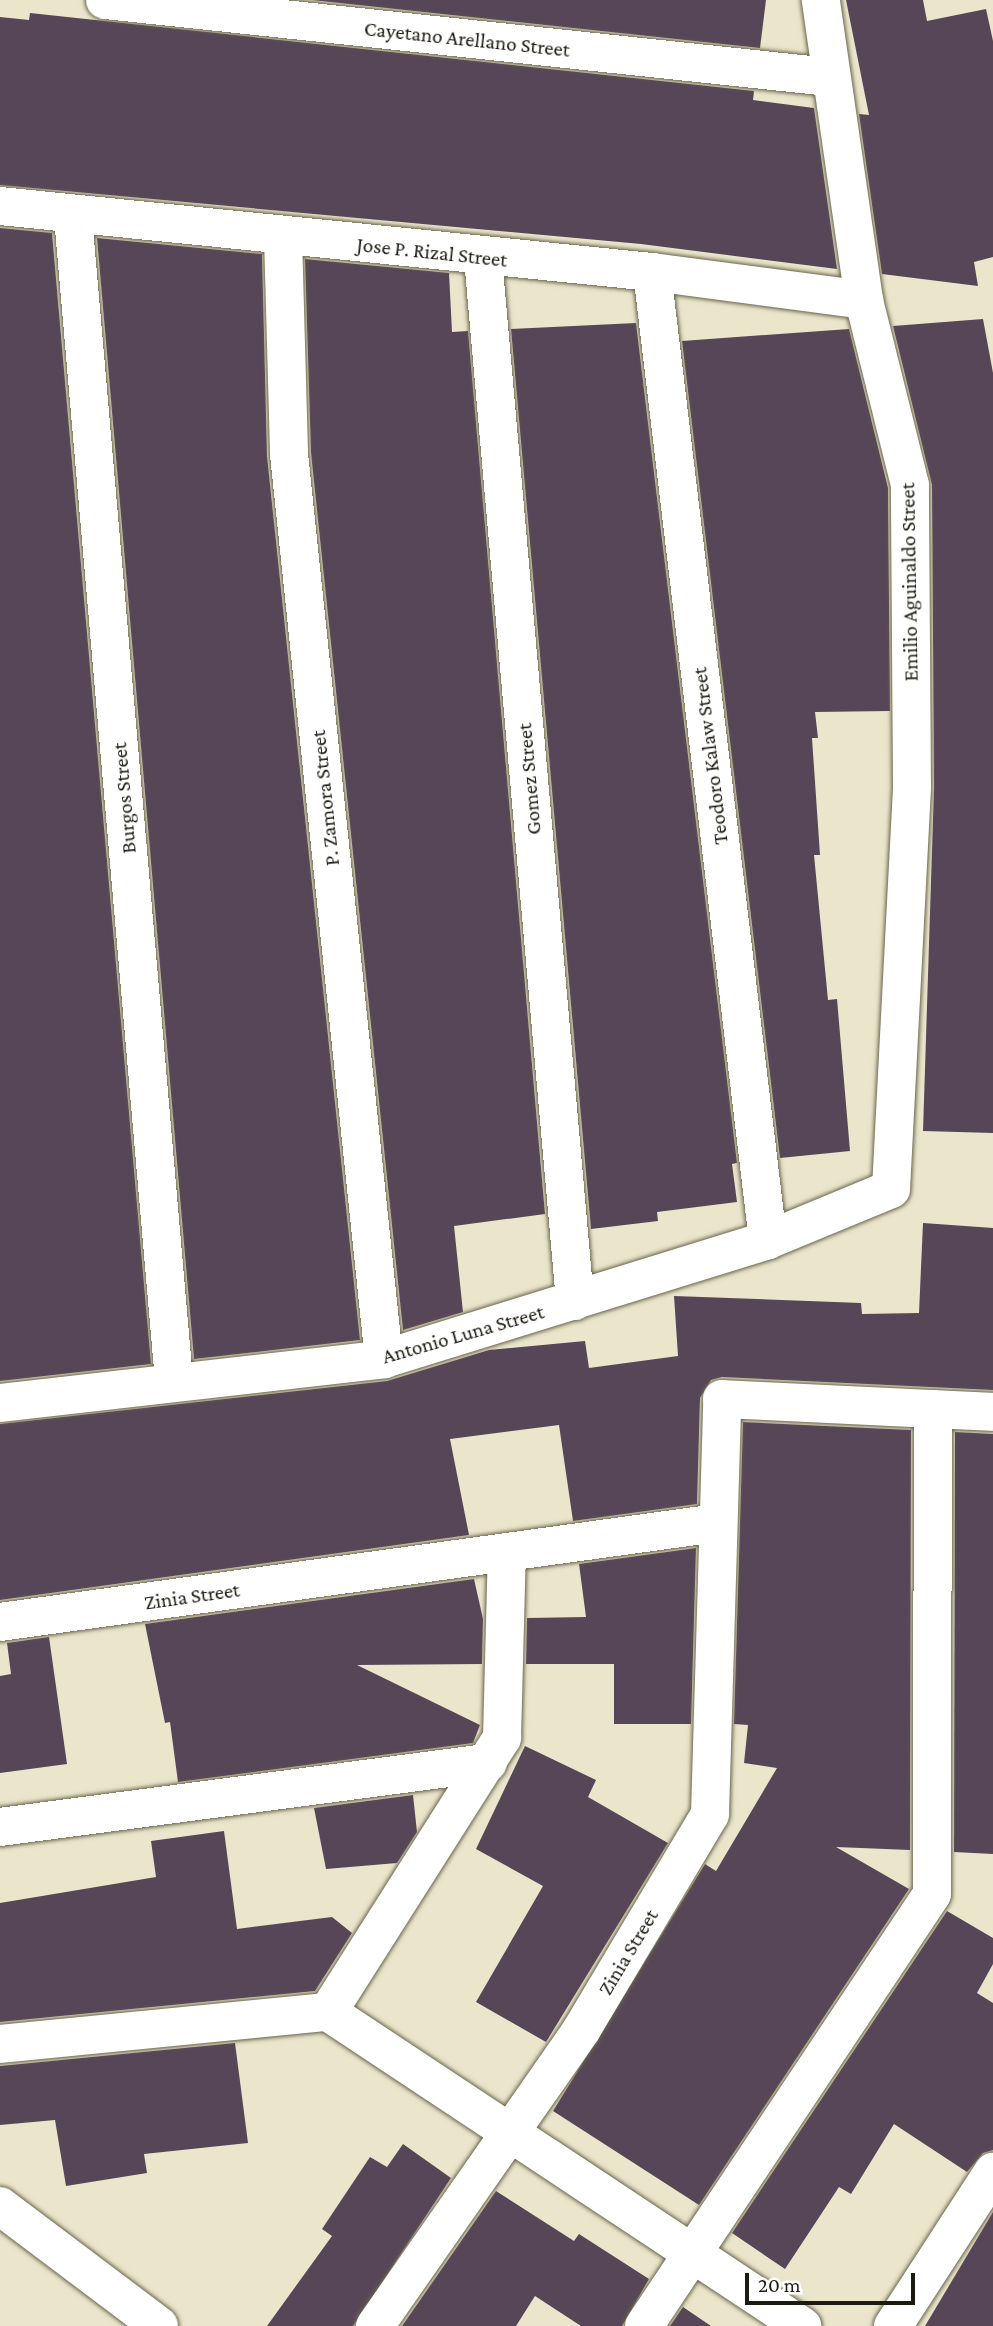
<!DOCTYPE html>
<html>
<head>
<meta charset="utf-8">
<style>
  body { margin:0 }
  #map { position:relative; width:993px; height:2326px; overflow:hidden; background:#ebe6cb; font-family:"Crimson Pro",serif }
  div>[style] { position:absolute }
  .building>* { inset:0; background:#574658 }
  .roads { filter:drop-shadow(0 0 2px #68644c) drop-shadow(0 0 2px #68644c) }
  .minor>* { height:38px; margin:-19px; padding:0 19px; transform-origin:19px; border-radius:19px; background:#fff }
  span { translate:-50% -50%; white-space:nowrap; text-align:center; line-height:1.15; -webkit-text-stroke:7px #fff; paint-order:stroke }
  .street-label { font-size:21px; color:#1d1b11 }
  .scale { position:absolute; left:745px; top:2273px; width:170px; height:32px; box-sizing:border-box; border:4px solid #1d1b11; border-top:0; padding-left:9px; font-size:21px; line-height:24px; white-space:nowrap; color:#1d1b11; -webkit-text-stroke:5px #fff; paint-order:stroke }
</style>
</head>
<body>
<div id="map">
  <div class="building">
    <i style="clip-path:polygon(312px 0,766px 0,760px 48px)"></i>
    <i style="clip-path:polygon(846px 0,923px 0,927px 21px,986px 9px,993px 41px,993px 257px,974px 262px,978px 286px,882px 274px,859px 114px,869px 115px)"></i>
    <i style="clip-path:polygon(30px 13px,754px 91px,753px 100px,814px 108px,837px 269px,641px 244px,0 185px,0 17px,29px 20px)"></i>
    <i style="clip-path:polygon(0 228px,52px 233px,151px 1364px,0 1381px)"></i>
    <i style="clip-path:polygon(97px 238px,262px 254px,267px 456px,360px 1340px,194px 1359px)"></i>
    <i style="clip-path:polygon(305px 259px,449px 273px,452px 332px,468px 331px,545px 1214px,454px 1226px,463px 1312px,403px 1330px,311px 453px)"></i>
    <i style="clip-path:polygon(983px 319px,993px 373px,993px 1133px,923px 1131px,934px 788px,932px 485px,893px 326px)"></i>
    <i style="clip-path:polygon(636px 323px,737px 1163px,732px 1164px,737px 1202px,657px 1212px,658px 1221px,591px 1229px,511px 329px)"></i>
    <i style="clip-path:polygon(849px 329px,888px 488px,890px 711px,815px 712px,818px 738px,812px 738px,820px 855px,814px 855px,828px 1000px,837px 999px,850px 1151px,780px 1158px,682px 341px)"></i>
    <i style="clip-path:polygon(923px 1223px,993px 1228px,993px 1390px,722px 1377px,711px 1380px,700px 1398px,697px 1504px,573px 1521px,559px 1425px,450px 1439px,469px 1535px,0 1600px,0 1424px,387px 1381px,489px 1350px,585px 1341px,589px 1368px,678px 1356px,674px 1296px,861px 1303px,862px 1314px,919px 1313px)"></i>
    <i style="clip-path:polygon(743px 1422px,911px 1430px,910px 1850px,836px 1847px,909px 1889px,699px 2205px,553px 2111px,705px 1864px,716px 1871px,777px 1768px,744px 1763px,748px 1725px,734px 1724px)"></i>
    <i style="clip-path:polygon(955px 1432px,993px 1434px,993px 1854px,954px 1852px)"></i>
    <i style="clip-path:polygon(696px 1548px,691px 1724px,614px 1724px,614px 1664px,526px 1664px,527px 1618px,586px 1617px,579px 1564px)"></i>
    <i style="clip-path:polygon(474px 1579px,483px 1619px,482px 1664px,357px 1665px,480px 1725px,473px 1743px,178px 1782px,170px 1722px,165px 1723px,145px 1624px)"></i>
    <i style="clip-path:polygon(49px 1637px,67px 1764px,0 1773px,0 1676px,11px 1674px,7px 1643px)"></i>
    <i style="clip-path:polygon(525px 1746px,596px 1780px,588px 1797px,668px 1843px,546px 2042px,476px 2002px,543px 1886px,476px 1849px)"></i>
    <i style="clip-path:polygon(413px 1795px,417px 1832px,397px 1863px,326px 1869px,314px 1808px)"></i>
    <i style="clip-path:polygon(224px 1831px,237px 1929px,332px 1917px,352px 1933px,315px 1991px,0 2022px,0 1903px,156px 1877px,151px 1841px)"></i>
    <i style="clip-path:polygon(947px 1911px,993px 1938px,993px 1964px,977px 1993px,993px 2003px,993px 2150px,983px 2153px,967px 2172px,894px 2124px,851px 2194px,839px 2187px,785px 2269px,732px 2233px)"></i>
    <i style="clip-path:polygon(235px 2043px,248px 2143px,144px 2154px,147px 2173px,66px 2186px,55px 2120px,0 2125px,0 2066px)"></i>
    <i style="clip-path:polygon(403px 2144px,451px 2178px,353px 2326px,267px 2326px,332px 2236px,322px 2229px,370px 2157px,387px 2167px)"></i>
    <i style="clip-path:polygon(496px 2191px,574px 2241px,579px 2234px,649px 2279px,622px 2326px,581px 2326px,535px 2296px,516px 2326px,402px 2326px)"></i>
    <i style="clip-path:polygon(993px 2212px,993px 2326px,925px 2326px)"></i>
    <i style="clip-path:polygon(683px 2307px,711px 2326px,670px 2326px)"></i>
  </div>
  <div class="roads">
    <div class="minor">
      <i style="left:105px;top:0;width:728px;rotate:6.07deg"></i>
      <i style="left:0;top:206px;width:655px;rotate:5.78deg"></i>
      <i style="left:652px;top:272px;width:214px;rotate:7.5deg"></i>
      <i style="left:73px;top:217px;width:1167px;rotate:85.04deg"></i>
      <i style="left:283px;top:237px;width:217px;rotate:88.4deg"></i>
      <i style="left:289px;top:454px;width:910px;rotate:84.01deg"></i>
      <i style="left:483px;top:258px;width:1047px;rotate:84.96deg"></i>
      <i style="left:652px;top:272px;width:975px;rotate:83.17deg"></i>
      <i style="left:0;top:1403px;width:387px;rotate:-6.5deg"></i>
      <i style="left:384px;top:1359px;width:402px;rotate:-17.2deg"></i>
      <i style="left:768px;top:1240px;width:133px;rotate:-22.5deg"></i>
      <i style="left:891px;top:1189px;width:402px;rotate:-87deg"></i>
      <i style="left:912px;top:788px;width:303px;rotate:-90.4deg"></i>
      <i style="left:910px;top:485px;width:191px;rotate:-104deg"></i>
      <i style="left:864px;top:300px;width:303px;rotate:-98.2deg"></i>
      <i style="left:0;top:1622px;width:724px;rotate:-7.86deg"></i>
      <i style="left:0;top:1827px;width:492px;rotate:-7.5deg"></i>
      <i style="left:328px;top:2012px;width:325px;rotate:-57.6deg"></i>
      <i style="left:502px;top:1738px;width:186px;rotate:-88.5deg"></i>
      <i style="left:0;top:2044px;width:330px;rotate:-5.6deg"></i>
      <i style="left:328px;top:2012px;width:569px;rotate:33.52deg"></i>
      <i style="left:0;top:2206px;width:199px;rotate:37deg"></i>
      <i style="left:375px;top:2326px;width:362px;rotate:-55.1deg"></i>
      <i style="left:582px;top:2029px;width:250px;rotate:-59.2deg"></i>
      <i style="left:710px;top:1814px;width:415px;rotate:-88.3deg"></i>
      <i style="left:722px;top:1399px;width:271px;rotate:2.7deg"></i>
      <i style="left:644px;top:2326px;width:519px;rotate:-56.31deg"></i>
      <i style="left:932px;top:1894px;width:485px;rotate:-89.9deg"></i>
      <i style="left:893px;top:2326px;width:184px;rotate:-57deg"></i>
    </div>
  </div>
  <div class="street-label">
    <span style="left:467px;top:39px;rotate:6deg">Cayetano Arellano Street</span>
    <span style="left:432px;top:252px;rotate:6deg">Jose P. Rizal Street</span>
    <span style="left:909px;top:582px;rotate:-91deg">Emilio Aguinaldo Street</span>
    <span style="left:710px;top:756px;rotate:-97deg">Teodoro Kalaw Street</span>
    <span style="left:529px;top:779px;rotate:-95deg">Gomez Street</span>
    <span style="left:124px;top:798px;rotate:-95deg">Burgos Street</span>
    <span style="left:325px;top:798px;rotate:-96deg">P. Zamora Street</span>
    <span style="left:463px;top:1334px;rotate:-16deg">Antonio Luna Street</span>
    <span style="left:192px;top:1596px;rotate:-8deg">Zinia Street</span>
    <span style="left:628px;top:1952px;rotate:-59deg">Zinia Street</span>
  </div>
  <div class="scale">20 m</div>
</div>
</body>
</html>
